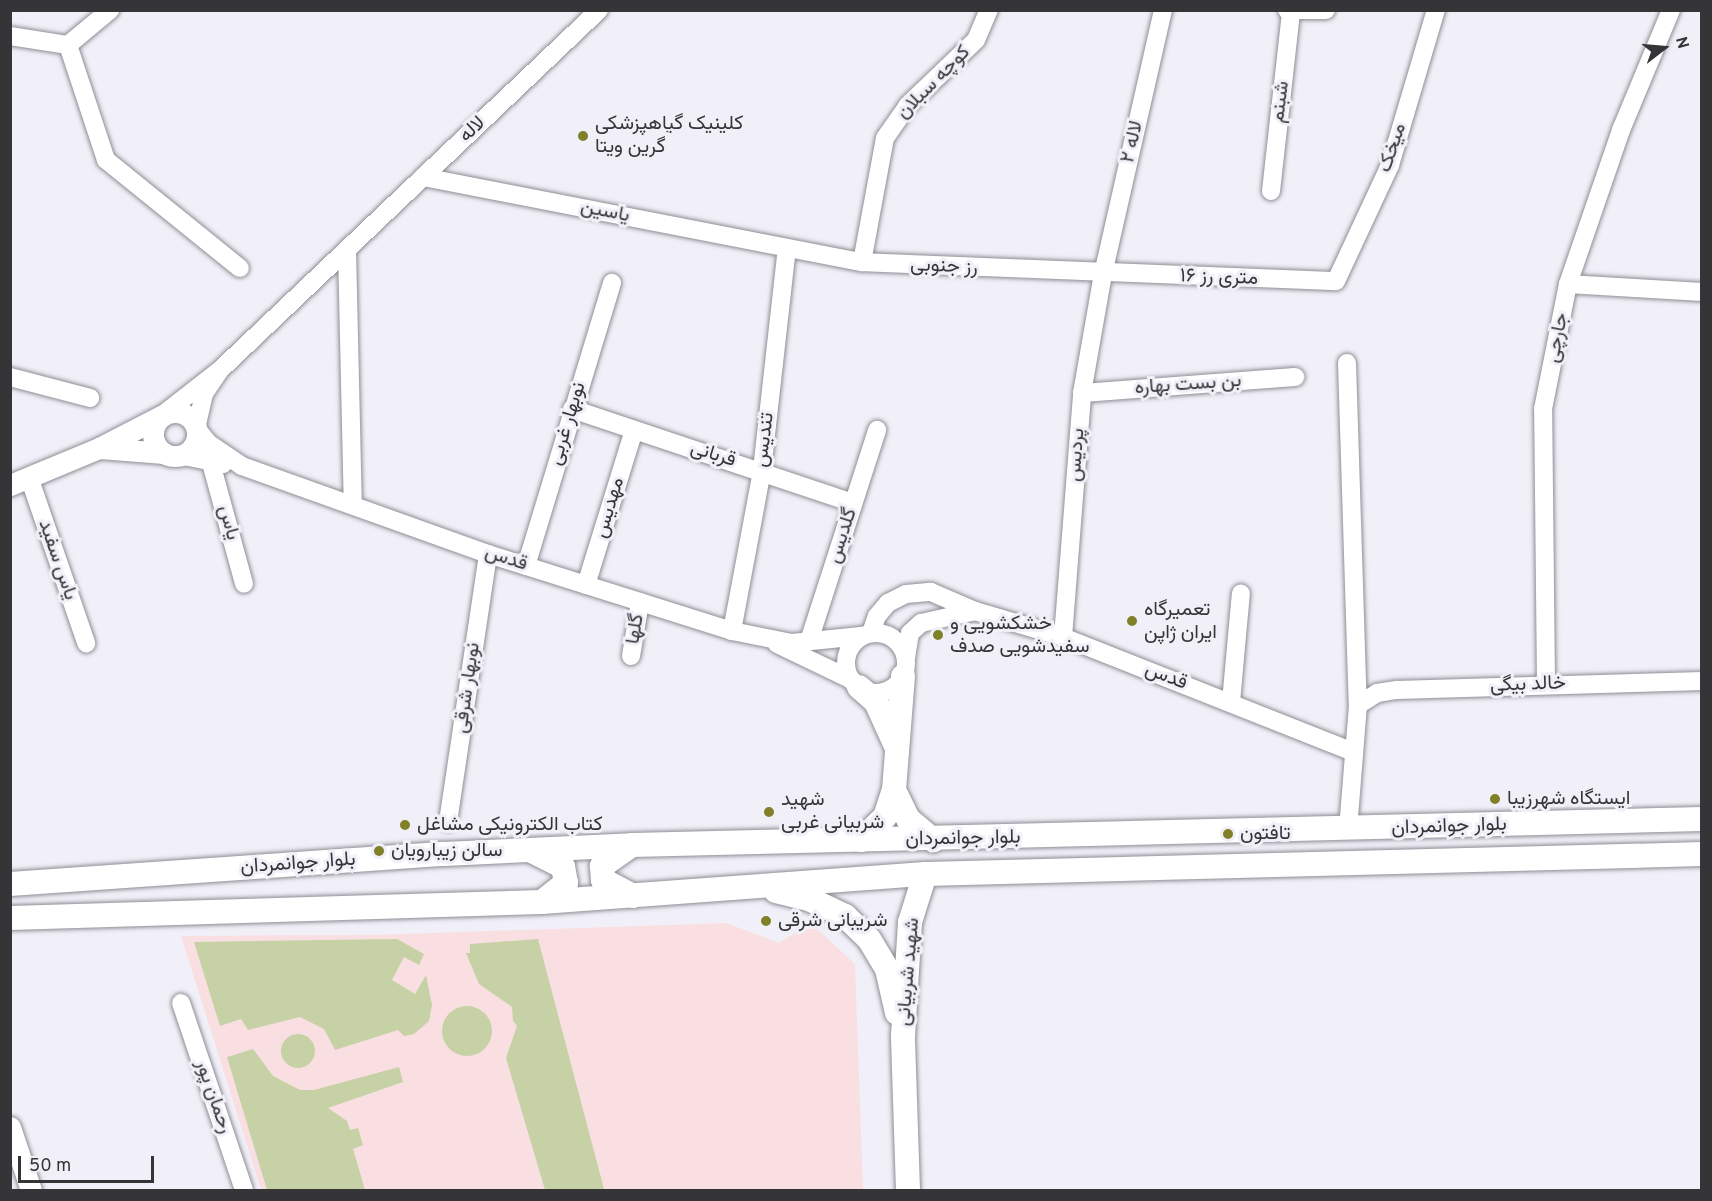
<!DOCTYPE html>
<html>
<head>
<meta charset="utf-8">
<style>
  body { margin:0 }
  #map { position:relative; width:1712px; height:1201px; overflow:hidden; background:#f1f0f8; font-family:Overpass,Vazirmatn,sans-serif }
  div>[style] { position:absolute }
  .education>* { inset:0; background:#fadfe2 }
  .green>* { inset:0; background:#c6d1a6 }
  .round { border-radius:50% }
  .roads { filter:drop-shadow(0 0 2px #8f8d95) drop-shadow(0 0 2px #8f8d95) }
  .minor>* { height:18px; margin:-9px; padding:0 9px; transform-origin:9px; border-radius:9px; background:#fff }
  .minor>.ring { margin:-9px; padding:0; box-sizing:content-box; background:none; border:18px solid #fff; border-radius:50% }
  .tertiary>* { height:21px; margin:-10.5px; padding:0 10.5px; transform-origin:10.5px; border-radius:10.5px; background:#fff }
  .tertiary>.ring { margin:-10.5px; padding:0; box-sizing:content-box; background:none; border:21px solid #fff; border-radius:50% }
  .secondary>* { height:24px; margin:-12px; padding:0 12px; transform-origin:12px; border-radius:12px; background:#fff }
  .dots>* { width:16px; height:16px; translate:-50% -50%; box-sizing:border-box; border:3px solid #f1f0f8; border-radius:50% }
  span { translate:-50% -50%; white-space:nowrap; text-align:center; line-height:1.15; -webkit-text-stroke:6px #f1f0f8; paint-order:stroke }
  .street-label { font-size:20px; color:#353437 }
  .poi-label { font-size:20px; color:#353437 }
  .left { translate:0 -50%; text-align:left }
  .frame { position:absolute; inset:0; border:12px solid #353437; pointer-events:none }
  .north { position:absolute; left:1634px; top:18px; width:60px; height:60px; -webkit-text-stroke:4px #f1f0f8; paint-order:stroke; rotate:74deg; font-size:16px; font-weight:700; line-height:24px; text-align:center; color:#353437 }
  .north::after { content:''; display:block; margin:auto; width:21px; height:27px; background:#353437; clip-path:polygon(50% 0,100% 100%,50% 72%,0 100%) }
  .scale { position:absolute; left:18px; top:1156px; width:136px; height:27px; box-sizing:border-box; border:3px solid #353437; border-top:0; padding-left:8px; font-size:18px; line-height:21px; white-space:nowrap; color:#353437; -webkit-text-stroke:4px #f1f0f8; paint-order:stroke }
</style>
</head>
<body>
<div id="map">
  <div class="education">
    <i style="clip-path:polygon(726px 923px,779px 943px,811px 923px,855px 964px,863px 1190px,261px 1190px,181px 936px,373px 935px)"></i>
  </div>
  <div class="green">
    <i style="clip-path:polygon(397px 939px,424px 954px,419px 965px,404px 957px,392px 980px,415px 994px,426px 975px,432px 1005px,429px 1021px,414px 1034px,404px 1036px,398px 1030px,335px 1050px,324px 1029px,300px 1017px,248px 1030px,241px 1019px,220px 1026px,194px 942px)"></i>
    <i style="clip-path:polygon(538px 939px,604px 1189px,600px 1190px,545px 1190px,506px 1058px,517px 1026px,513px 1021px,512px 1007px,479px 984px,466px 953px,470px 953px,470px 944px)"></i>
    <i class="round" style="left:442px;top:1006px;width:50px;height:50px"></i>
    <i class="round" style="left:281px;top:1034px;width:34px;height:34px"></i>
    <i style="clip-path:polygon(253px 1049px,273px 1076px,300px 1090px,314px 1090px,399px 1067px,403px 1082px,328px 1108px,347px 1121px,350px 1130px,358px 1128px,363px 1145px,353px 1149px,365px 1190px,267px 1190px,227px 1057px)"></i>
  </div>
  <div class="roads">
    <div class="minor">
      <i style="left:1287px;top:10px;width:39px"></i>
      <i style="left:10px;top:36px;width:59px;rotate:8.8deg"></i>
      <i style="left:68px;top:45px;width:121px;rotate:71.7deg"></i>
      <i style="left:106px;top:160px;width:172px;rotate:38.9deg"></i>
      <i style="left:68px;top:45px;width:55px;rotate:-39.8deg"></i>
      <i style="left:423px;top:177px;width:447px;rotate:11deg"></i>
      <i style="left:862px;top:262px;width:474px;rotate:2.3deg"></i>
      <i style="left:1336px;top:281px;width:128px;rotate:-65deg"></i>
      <i style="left:1390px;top:165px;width:162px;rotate:-73.5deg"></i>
      <i style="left:1271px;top:191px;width:180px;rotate:-83.6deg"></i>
      <i style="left:347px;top:249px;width:255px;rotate:88.7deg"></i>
      <i style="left:862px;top:262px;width:126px;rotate:-79.5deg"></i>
      <i style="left:885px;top:138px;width:39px;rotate:-55deg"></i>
      <i style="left:907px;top:106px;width:95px;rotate:-43.7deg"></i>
      <i style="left:976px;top:40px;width:33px;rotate:-67deg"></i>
      <i style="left:1568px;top:284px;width:134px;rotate:3.4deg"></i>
      <i style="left:1347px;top:363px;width:342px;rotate:88.2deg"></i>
      <i style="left:1358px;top:705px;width:125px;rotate:94.6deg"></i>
      <i style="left:220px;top:370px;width:29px;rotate:124deg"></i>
      <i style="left:204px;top:394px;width:35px;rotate:103deg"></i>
      <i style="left:196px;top:428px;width:19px;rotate:51deg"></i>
      <i style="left:208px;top:443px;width:41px;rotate:34.1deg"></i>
      <i style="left:242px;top:466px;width:261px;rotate:19.7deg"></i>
      <i style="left:488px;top:554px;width:256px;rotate:17.5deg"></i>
      <i style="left:732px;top:631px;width:61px;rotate:11.3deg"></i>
      <i style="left:792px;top:643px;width:69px;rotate:-5.8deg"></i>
      <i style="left:10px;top:377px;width:83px;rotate:14.7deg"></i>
      <i style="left:1082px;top:393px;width:214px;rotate:-4.3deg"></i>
      <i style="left:572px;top:409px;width:296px;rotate:18.5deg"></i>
      <i style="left:161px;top:416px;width:75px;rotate:-37.9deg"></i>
      <i style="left:220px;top:370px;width:523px;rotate:-43.53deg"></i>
      <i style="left:179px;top:455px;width:45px;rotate:11.6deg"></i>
      <i style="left:211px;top:463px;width:125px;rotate:74.7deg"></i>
      <i style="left:29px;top:477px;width:176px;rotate:71deg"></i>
      <i style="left:526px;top:566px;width:296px;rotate:-73.1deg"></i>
      <i style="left:586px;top:585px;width:162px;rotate:-72.8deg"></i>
      <i style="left:732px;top:631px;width:164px;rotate:-79.4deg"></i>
      <i style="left:762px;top:470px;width:223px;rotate:-83.6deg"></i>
      <i style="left:871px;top:633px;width:18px;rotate:-71deg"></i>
      <i style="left:877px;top:616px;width:17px;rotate:-50deg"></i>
      <i style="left:888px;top:603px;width:20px;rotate:-27deg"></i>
      <i style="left:906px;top:594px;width:25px;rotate:-5deg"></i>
      <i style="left:931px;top:592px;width:48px;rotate:23.4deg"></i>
      <i style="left:975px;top:611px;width:92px;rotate:16.5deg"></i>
      <i style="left:1063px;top:637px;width:312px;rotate:21.6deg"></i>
      <i class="ring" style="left:846px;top:633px;width:42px;height:42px"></i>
      <i style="left:1063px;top:637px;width:245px;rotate:-85.5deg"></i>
      <i style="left:1082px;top:393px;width:121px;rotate:-80deg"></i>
      <i style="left:1103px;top:274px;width:271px;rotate:-77.2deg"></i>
      <i style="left:809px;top:641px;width:222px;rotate:-72.1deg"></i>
      <i style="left:777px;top:644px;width:83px;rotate:25.6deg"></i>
      <i style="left:631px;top:656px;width:55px;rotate:-80.5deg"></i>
      <i style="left:906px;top:658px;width:25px;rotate:-81deg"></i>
      <i style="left:910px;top:633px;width:15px;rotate:-42deg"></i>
      <i style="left:921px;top:623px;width:55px;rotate:-12.5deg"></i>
      <i style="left:1546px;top:683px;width:274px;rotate:-90.6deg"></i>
      <i style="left:1543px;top:409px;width:127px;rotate:-78.7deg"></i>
      <i style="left:1568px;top:284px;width:163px;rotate:-71deg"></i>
      <i style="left:1621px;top:130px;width:130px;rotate:-67.4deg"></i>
      <i style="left:1231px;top:702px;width:109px;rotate:-84.8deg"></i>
      <i style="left:1358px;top:705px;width:22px;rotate:-32deg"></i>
      <i style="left:1377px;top:693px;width:20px;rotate:-9deg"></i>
      <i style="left:1397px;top:690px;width:305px;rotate:-1.7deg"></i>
      <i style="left:448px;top:822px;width:271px;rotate:-81.5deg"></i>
      <i style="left:181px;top:1003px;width:197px;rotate:71.4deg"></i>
    </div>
    <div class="tertiary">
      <i class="ring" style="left:153px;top:412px;width:23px;height:23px"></i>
      <i style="left:100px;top:448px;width:64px;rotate:4.5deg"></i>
      <i style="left:10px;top:485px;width:96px;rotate:-22.6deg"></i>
      <i style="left:99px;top:448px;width:70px;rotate:-27.3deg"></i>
      <i style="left:10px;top:1127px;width:66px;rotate:71.6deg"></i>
    </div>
    <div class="secondary">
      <i style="left:859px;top:687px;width:23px;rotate:41deg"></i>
      <i style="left:876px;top:702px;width:48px;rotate:65.6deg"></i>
      <i style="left:894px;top:790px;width:32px;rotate:64deg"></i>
      <i style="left:908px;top:819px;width:33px;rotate:40deg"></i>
      <i style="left:861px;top:840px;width:33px;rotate:-44deg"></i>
      <i style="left:885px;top:817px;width:28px;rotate:-72deg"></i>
      <i style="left:894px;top:790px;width:114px;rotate:-85.5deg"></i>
      <i style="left:632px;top:845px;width:37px;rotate:145deg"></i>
      <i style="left:602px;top:866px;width:14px;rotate:86deg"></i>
      <i style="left:603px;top:880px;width:34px;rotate:28deg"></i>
      <i style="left:532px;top:851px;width:35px;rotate:27deg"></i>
      <i style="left:563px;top:867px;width:16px;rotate:79deg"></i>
      <i style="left:566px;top:883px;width:31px;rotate:142deg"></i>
      <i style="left:10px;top:884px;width:435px;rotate:-4deg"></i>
      <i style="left:444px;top:854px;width:188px;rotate:-2.7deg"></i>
      <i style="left:632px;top:845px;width:1070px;rotate:-1.39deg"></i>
      <i style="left:776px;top:891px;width:36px;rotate:14deg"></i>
      <i style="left:811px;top:900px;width:38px;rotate:25deg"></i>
      <i style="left:845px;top:916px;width:33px;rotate:44deg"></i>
      <i style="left:869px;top:939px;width:35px;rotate:59deg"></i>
      <i style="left:887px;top:969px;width:45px;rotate:77.2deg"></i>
      <i style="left:10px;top:918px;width:532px;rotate:-1.72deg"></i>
      <i style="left:542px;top:902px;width:384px;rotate:-4.2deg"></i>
      <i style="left:925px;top:874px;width:777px;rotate:-1.47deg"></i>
      <i style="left:908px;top:1190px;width:154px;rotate:-91.9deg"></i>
      <i style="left:903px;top:1036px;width:114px;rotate:-86.5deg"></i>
      <i style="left:910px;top:922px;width:50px;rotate:-72.6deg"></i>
    </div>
  </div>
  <div class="dots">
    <i style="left:583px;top:136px;background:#808028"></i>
    <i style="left:1132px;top:621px;background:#808028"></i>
    <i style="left:938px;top:635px;background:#808028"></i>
    <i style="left:1495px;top:799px;background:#808028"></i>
    <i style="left:769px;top:812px;background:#808028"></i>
    <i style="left:405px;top:825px;background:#808028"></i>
    <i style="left:1228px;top:834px;background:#808028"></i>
    <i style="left:379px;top:851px;background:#808028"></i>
    <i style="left:766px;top:921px;background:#808028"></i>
  </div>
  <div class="street-label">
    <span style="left:934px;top:83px;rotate:-45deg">کوچه سبلان</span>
    <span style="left:1281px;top:102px;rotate:-83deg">شبنم</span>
    <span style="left:473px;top:130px;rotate:-43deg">لاله</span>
    <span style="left:1133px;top:142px;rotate:-77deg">لاله ۲</span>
    <span style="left:1393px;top:148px;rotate:-71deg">میخک</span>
    <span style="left:605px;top:212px;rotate:11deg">یاسین</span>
    <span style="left:944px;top:267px;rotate:3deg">رز جنوبی</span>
    <span style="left:1219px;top:278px;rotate:2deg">۱۶ متری رز</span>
    <span style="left:1558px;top:338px;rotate:-79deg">جارچی</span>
    <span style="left:1188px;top:385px;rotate:-4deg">بن بست بهاره</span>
    <span style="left:568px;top:424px;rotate:-73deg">نوبهار غربی</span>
    <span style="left:765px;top:440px;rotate:-83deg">تندیس</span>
    <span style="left:713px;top:455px;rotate:17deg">قربانی</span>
    <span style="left:1077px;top:455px;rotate:-86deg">پردیس</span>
    <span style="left:610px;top:508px;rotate:-73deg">مهدیس</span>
    <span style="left:228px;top:523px;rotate:75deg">یاس</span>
    <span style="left:843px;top:536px;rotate:-72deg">گلدیس</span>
    <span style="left:506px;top:559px;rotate:18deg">قدس</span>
    <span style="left:57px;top:560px;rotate:71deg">یاس سفید</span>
    <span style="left:636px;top:629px;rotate:-81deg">گلها</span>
    <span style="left:1166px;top:677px;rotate:21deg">قدس</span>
    <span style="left:1528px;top:685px;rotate:-2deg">خالد بیگی</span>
    <span style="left:468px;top:688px;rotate:-82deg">نوبهار شرقی</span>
    <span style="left:1449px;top:827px;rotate:-2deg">بلوار جوانمردان</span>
    <span style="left:963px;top:839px;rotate:-1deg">بلوار جوانمردان</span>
    <span style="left:298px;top:864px;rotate:-4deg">بلوار جوانمردان</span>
    <span style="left:909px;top:972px;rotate:-85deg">شهید شربیانی</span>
    <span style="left:213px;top:1097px;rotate:71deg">رحمان پور</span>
  </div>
  <div class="poi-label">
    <span class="left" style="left:595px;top:136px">کلینیک گیاهپزشکی<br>گرین ویتا</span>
    <span class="left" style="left:1144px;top:622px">تعمیرگاه<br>ایران ژاپن</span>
    <span class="left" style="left:950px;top:636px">خشکشویی و<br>سفیدشویی صدف</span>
    <span class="left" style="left:1507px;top:799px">ایستگاه شهرزیبا</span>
    <span class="left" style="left:781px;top:812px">شهید<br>شربیانی غربی</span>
    <span class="left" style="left:417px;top:825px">کتاب الکترونیکی مشاغل</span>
    <span class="left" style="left:1240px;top:834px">تافتون</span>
    <span class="left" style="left:391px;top:851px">سالن زیبارویان</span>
    <span class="left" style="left:778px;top:921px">شریبانی شرقی</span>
  </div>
  <div class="frame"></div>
  <div class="north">N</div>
  <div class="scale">50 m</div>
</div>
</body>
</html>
